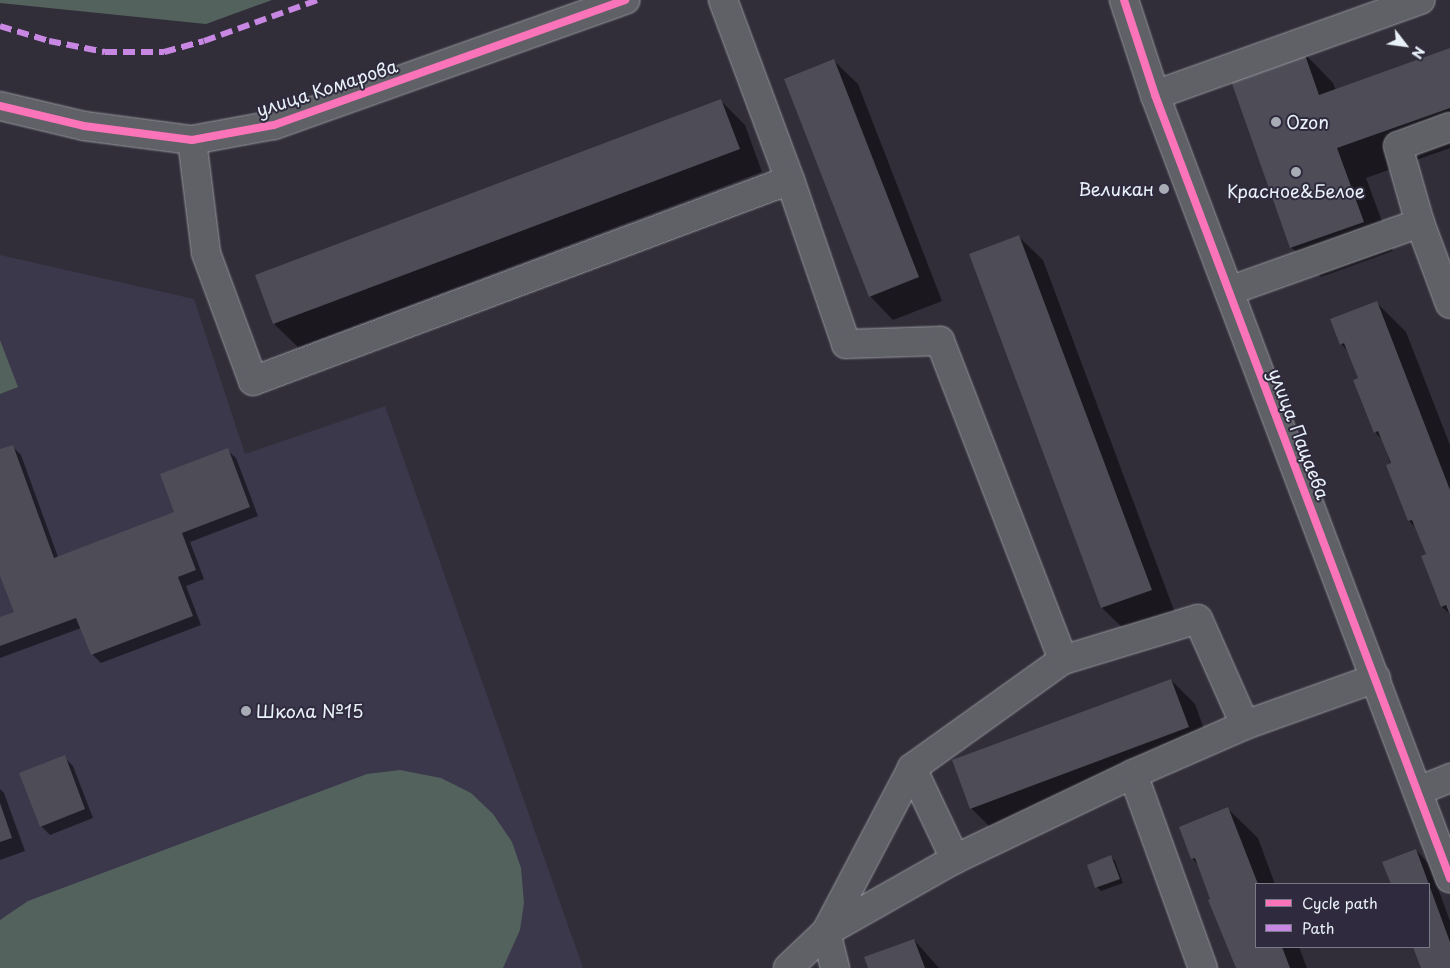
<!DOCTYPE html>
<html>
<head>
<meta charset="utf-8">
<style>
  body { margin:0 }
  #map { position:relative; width:1450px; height:968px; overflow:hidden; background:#312e39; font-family:"Playpen Sans",sans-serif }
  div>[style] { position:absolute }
  .built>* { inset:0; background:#3b384c }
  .green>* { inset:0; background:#54625d }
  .shadow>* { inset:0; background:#0007 }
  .building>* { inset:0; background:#4e4c57 }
  .roads { filter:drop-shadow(0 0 1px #98999f) drop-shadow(0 0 1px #98999f) }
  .minor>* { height:28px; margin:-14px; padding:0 14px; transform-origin:14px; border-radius:14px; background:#606067 }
  .quiet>* { height:6px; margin-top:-3px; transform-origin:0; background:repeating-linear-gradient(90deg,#c787e3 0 12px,transparent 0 18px) }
  .cycleway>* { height:8px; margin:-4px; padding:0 4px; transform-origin:4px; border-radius:4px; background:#fb73b8 }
  .dots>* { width:14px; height:14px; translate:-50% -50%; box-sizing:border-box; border:2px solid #2f2a3d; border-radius:50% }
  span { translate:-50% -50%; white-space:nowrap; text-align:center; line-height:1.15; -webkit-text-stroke:4px #2f2a3d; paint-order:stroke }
  .street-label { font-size:18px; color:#e8f1f8 }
  .poi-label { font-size:18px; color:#e8f1f8 }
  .left { translate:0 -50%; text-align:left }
  .right { translate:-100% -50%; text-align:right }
  .legend { position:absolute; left:1255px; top:883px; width:175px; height:65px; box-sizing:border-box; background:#2f2a3d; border:1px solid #797a88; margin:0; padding:6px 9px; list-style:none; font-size:15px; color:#e8f1f8 }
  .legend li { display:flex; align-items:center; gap:10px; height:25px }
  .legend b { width:25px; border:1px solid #797a88 }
  .north { position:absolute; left:1380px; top:20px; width:50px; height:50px; -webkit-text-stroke:4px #2f2a3d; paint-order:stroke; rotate:120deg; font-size:14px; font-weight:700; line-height:20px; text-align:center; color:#e8f1f8 }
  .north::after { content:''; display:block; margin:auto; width:18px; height:22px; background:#e8f1f8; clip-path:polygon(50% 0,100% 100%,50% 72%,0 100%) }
</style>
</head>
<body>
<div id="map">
  <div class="built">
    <i style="clip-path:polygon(0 255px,194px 299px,245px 454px,385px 406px,583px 968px,0 968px)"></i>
  </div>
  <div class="green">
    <i style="clip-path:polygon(0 0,272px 0,206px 24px,0 3px)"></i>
    <i style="clip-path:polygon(0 340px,18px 387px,0 394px)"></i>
    <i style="clip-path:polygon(400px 770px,441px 778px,471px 793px,493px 814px,512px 842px,521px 868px,524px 903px,520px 930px,503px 968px,0 968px,0 920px,28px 901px,367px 774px)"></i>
  </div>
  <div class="shadow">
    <i style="clip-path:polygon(1450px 49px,1450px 148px,1366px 178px,1393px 251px,1321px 277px,1291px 247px,1304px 53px,1333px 83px,1336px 90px)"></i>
    <i style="clip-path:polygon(834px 61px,858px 84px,942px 301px,893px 320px,870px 296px)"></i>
    <i style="clip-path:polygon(721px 101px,745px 125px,762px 172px,298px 347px,274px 324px)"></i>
    <i style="clip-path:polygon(1019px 237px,1043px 260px,1175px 613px,1126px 631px,1102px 608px,970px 255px)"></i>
    <i style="clip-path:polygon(1376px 302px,1406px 332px,1450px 445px,1450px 614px,1442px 607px,1423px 557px,1427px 555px,1417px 529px,1409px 521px,1383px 441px,1375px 432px,1350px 353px,1341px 344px)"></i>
    <i style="clip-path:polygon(12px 446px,21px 455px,58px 557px,176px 513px,227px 450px,236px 458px,258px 516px,190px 542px,204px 579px,186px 586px,201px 625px,101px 663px,92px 654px,81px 628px,0 658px,0 618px,15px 612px,0 572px,0 451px)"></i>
    <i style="clip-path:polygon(1171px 680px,1195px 704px,1212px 751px,995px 832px,971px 808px)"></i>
    <i style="clip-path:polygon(64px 757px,73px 766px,93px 818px,50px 835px,41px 826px)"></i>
    <i style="clip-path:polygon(0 789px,4px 793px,25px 851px,0 860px)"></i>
    <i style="clip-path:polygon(1228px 809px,1258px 838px,1275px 884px,1256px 884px,1256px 947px,1299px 947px,1307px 968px,1237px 968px,1198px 865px,1193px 859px,1181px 827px)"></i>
    <i style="clip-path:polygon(1416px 850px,1429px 864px,1450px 921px,1450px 968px,1422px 968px,1415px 947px,1429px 947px,1429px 884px,1392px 884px,1384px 862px)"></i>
    <i style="clip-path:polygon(1111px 857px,1115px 861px,1123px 883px,1101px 891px,1097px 887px)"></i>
    <i style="clip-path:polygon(914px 940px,939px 968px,869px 968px)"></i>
  </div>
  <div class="building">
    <i style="clip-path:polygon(1450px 48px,1450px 108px,1337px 148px,1364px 222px,1290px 248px,1230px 78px,1304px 52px,1319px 95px)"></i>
    <i style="clip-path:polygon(834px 59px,919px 277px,869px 297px,784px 79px)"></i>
    <i style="clip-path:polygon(721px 99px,740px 149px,273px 324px,255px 275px)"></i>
    <i style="clip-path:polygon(1019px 235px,1152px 590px,1101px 608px,969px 254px)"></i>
    <i style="clip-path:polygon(1377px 301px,1450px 490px,1450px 615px,1446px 605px,1441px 607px,1421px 556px,1426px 554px,1412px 520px,1408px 521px,1386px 465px,1391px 463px,1378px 431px,1374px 433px,1353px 380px,1358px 378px,1344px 343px,1340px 345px,1330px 319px)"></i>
    <i style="clip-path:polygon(13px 445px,54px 558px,174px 512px,160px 474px,228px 448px,250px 507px,182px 533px,196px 570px,178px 577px,193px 616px,91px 655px,76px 618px,0 646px,0 617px,14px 612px,0 576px,0 449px)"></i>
    <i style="clip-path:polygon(1171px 679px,1189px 727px,970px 809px,952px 760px)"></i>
    <i style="clip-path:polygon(65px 755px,85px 809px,40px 827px,19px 773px)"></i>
    <i style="clip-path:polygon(0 803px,12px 838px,0 842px)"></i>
    <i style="clip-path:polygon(1228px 807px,1258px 884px,1256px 947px,1282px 947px,1290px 968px,1236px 968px,1208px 900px,1210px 899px,1195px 858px,1191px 859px,1179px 827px)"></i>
    <i style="clip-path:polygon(1416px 849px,1450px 942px,1450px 968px,1421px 968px,1413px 947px,1429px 947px,1429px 884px,1391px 884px,1382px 862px)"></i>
    <i style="clip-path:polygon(1111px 855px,1120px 879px,1095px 888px,1087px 865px)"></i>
    <i style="clip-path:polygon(914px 939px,925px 968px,868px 968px,864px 957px)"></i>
  </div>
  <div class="roads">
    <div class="minor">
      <i style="left:723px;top:0;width:192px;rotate:69.6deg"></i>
      <i style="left:790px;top:180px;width:173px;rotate:71.1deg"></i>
      <i style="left:846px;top:344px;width:94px;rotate:-1.8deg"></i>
      <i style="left:940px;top:341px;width:342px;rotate:68.9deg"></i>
      <i style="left:1124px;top:0;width:100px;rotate:71.9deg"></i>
      <i style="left:1155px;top:95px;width:837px;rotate:69.36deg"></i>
      <i style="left:1155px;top:95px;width:282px;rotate:-19.7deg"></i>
      <i style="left:0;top:106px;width:86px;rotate:13.4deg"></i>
      <i style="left:84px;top:126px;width:109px;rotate:7.4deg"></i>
      <i style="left:192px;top:140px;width:83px;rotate:-10.4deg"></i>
      <i style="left:274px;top:125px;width:373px;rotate:-19.6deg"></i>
      <i style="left:1450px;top:127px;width:55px;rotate:159.9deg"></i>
      <i style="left:1398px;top:146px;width:80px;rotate:74.1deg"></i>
      <i style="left:1420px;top:223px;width:86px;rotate:69.7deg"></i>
      <i style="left:192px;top:140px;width:114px;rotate:82.9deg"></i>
      <i style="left:206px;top:253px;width:136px;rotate:69.8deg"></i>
      <i style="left:253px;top:381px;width:573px;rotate:-20.52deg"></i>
      <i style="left:1229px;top:291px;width:203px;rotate:-19.6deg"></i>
      <i style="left:912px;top:768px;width:101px;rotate:64.7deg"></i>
      <i style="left:1133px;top:774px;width:206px;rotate:70.2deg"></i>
      <i style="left:1418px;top:791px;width:35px;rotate:-22deg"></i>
      <i style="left:788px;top:968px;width:52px;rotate:-43.5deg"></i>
      <i style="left:826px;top:932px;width:148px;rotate:-29.5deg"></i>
      <i style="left:955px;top:859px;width:197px;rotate:-25.5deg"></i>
      <i style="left:1133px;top:774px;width:122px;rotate:-23.6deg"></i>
      <i style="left:1245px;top:725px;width:139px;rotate:-19.7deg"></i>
      <i style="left:835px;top:968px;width:37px;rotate:-104deg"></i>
      <i style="left:826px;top:932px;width:185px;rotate:-62.3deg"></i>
      <i style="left:912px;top:768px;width:186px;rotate:-35.6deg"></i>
      <i style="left:1063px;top:660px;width:141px;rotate:-16.9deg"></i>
      <i style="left:1198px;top:619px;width:116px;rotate:66.1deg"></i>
    </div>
  </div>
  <div class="quiet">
    <i style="left:0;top:26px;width:51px;rotate:17deg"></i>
    <i style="left:49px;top:41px;width:57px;rotate:11.1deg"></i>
    <i style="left:105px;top:52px;width:59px"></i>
    <i style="left:164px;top:52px;width:41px;rotate:-15.4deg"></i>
    <i style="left:204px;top:41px;width:121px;rotate:-19.8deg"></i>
  </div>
  <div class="cycleway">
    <i style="left:1124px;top:0;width:100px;rotate:71.9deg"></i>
    <i style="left:1155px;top:95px;width:837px;rotate:69.36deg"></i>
    <i style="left:0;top:106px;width:86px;rotate:13.4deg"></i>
    <i style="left:84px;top:126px;width:109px;rotate:7.4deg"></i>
    <i style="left:192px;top:140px;width:83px;rotate:-10.4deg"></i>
    <i style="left:274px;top:125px;width:373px;rotate:-19.6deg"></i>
  </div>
  <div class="dots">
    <i style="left:1276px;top:122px;background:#a8adb5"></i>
    <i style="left:1296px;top:172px;background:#a8adb5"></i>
    <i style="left:1164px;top:189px;background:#a8adb5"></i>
    <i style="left:246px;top:711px;background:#a8adb5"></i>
  </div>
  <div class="street-label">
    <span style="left:327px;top:88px;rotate:-18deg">улица Комарова</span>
    <span style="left:1299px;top:434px;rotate:69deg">улица Пацаева</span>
  </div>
  <div class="poi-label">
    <span class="left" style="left:1286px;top:122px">Ozon</span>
    <span class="right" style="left:1154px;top:189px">Великан</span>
    <span style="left:1296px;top:191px">Красное&amp;Белое</span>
    <span class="left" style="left:256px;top:711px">Школа №15</span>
  </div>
  <ul class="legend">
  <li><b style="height:6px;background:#fb73b8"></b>Cycle path</li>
  <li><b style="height:6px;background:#c787e3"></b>Path</li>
  </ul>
  <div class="north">N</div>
</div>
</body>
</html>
